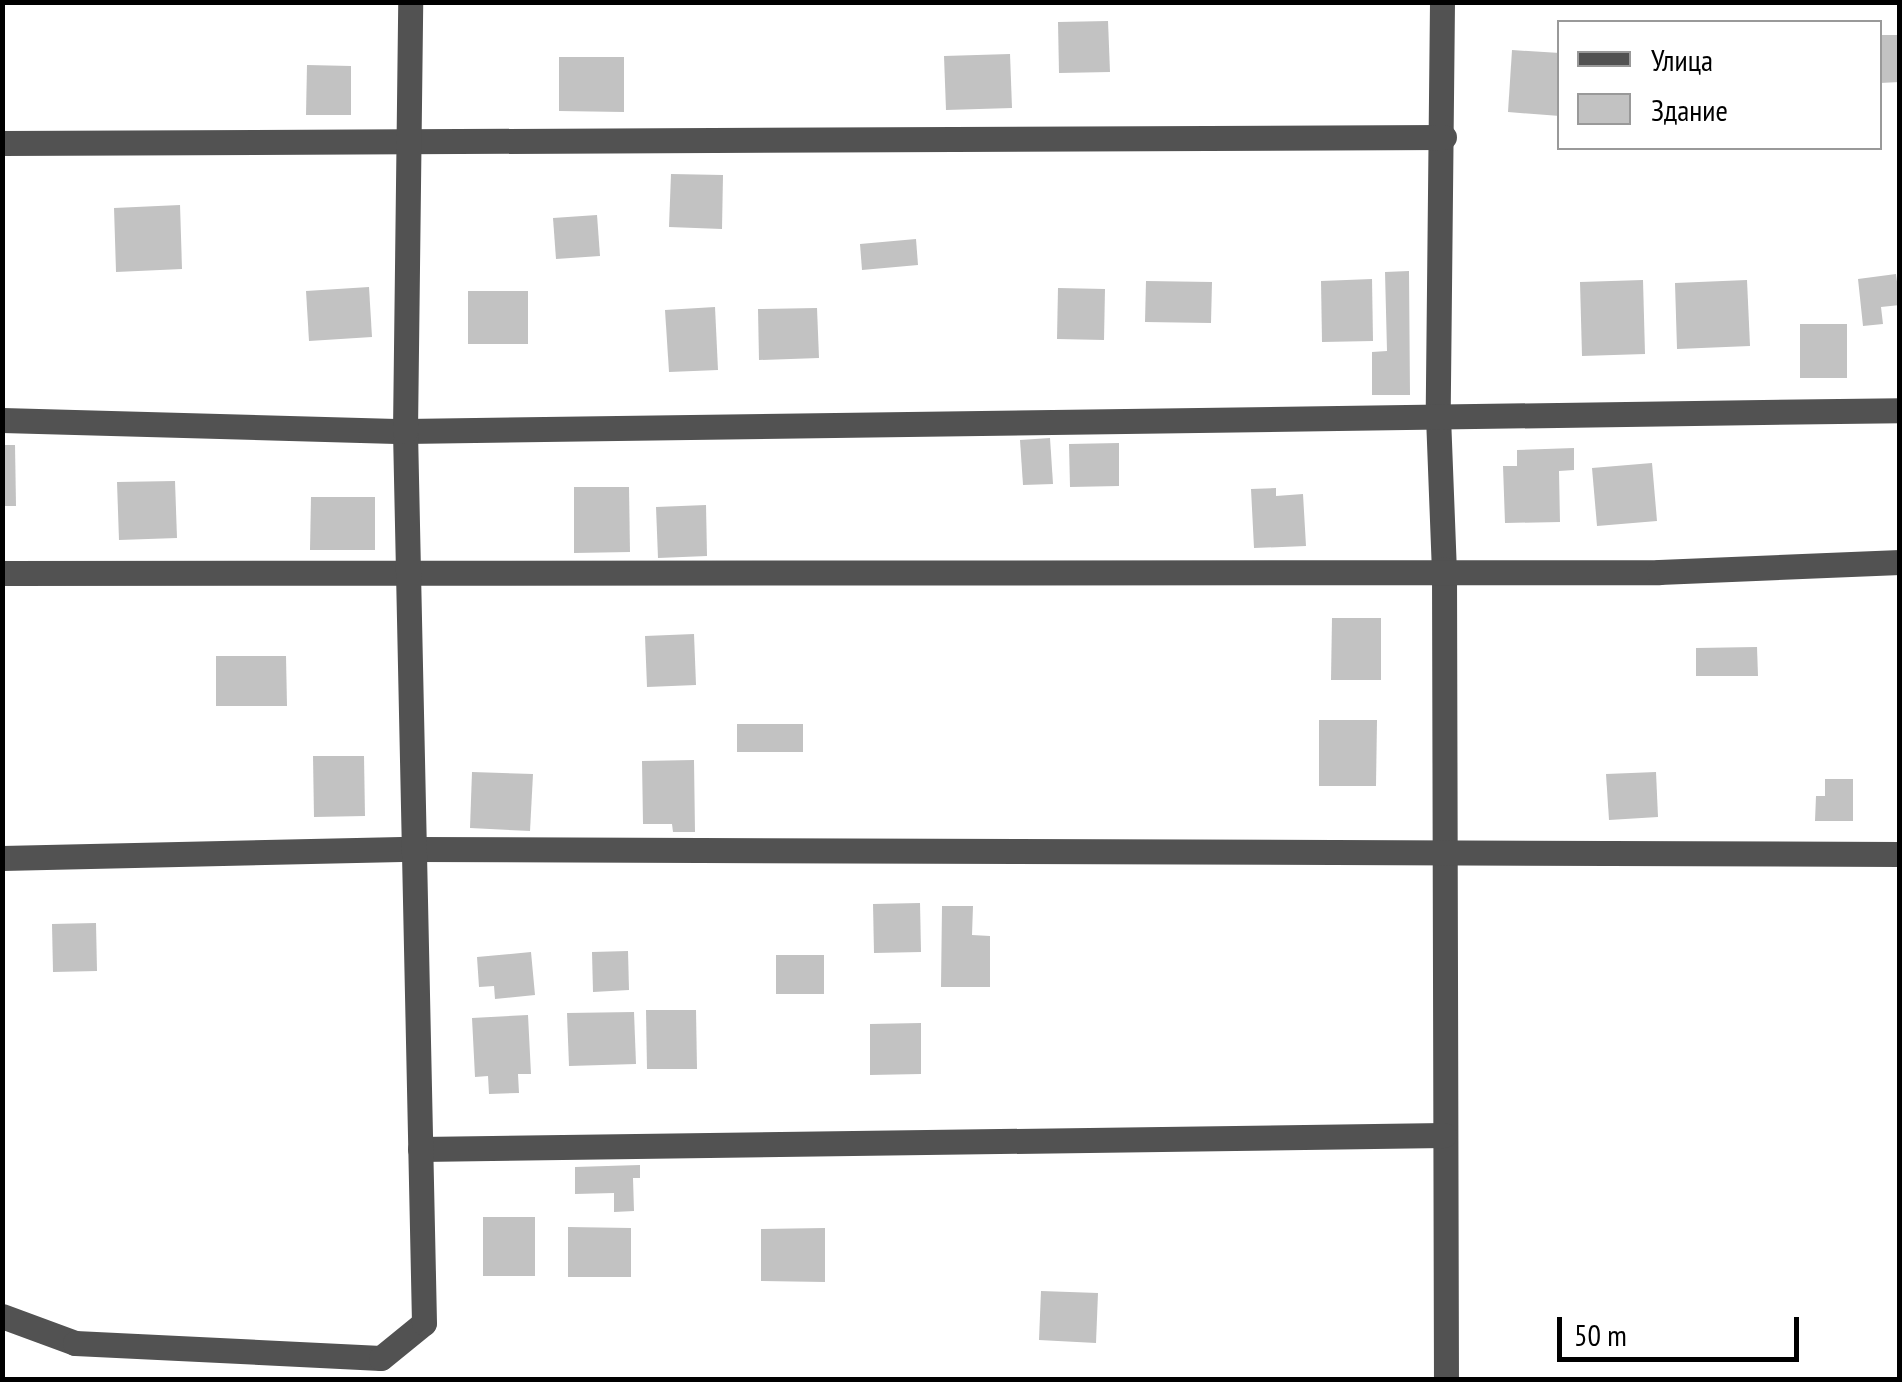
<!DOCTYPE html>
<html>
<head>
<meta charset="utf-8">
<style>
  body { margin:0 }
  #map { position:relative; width:1902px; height:1382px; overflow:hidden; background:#fff; font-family:"PT Sans Narrow",sans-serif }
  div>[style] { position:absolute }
  .building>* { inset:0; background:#c2c2c2 }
  .minor>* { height:25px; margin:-12.5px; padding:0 12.5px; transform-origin:12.5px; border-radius:12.5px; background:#525252 }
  span { translate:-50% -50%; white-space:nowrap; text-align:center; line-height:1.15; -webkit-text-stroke:9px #fff; paint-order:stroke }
  .frame { position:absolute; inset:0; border:5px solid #000; pointer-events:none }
  .legend { position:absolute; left:1557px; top:20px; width:325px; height:130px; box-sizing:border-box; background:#fff; border:2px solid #999; margin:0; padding:12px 18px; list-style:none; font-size:30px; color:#000 }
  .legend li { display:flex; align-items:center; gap:20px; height:50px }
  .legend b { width:50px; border:2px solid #999 }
  .scale { position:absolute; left:1557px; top:1317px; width:242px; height:45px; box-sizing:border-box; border:5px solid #000; border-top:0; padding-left:12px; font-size:30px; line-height:35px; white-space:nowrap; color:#000; -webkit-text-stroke:8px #fff; paint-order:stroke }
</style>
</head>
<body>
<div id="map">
  <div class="building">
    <i style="clip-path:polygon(1108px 21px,1110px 72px,1059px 73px,1058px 22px)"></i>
    <i style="clip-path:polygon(1880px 35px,1900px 35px,1900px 82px,1880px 83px)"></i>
    <i style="clip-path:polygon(1512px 50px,1560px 53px,1560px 116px,1508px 112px)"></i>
    <i style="clip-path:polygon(1010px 54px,1012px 108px,946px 110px,944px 56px)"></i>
    <i style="clip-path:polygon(559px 57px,624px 57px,624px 112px,559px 111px)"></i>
    <i style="clip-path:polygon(307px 65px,351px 66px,351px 115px,306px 115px)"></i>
    <i style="clip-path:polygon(671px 174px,723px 175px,722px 229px,669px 227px)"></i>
    <i style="clip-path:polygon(180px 205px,182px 269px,116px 272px,114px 208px)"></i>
    <i style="clip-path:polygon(597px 215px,600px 256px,556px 259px,553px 218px)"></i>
    <i style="clip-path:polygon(916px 239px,918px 265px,862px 270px,860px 244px)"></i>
    <i style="clip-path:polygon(1409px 271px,1410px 395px,1372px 395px,1372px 352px,1387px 351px,1385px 272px)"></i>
    <i style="clip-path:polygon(1896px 274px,1900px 305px,1881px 307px,1883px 324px,1863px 326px,1858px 279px)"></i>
    <i style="clip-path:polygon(1372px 279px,1373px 341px,1322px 342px,1321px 281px)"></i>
    <i style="clip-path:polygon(1643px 280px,1645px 354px,1582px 356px,1580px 282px)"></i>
    <i style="clip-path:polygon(1747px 280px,1750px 346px,1677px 349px,1675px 283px)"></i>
    <i style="clip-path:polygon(1146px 281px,1212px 282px,1211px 323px,1145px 322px)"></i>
    <i style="clip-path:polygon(369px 287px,372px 337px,309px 341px,306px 291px)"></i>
    <i style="clip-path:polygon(1058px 288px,1105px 289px,1104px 340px,1057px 339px)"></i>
    <i style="clip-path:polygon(468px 291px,528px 291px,528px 344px,468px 344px)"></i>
    <i style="clip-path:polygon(715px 307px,718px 370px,669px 372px,665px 310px)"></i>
    <i style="clip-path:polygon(817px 308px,819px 358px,759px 360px,758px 309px)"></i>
    <i style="clip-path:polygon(1800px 324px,1847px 324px,1847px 378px,1800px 378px)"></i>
    <i style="clip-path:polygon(1050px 438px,1053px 484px,1023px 485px,1020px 440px)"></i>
    <i style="clip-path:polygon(1119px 443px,1119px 486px,1070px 487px,1069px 444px)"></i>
    <i style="clip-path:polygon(2px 445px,15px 445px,16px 506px,2px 506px)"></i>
    <i style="clip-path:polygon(1574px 448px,1574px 470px,1559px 471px,1560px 522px,1505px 523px,1503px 466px,1517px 466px,1517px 450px)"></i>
    <i style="clip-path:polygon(1652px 463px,1657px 521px,1597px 526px,1592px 468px)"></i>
    <i style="clip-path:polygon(175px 481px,177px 538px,119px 540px,117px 482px)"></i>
    <i style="clip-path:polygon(574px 487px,629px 487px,630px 552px,574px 553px)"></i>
    <i style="clip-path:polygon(1276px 488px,1276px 496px,1303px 494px,1306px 546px,1254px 548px,1251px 489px)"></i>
    <i style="clip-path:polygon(311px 497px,375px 497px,375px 550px,310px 550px)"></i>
    <i style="clip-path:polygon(706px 505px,707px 556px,658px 558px,656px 507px)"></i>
    <i style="clip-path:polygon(1332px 618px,1381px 618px,1381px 680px,1331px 680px)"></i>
    <i style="clip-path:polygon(694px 634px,696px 685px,647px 687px,645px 636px)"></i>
    <i style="clip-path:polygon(1757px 647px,1758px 676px,1696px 676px,1696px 648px)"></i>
    <i style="clip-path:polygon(216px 656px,286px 656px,287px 706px,216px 706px)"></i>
    <i style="clip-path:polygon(1319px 720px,1377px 720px,1376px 786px,1319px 786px)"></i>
    <i style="clip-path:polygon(737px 724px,803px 724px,803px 752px,737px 752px)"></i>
    <i style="clip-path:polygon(313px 756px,364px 756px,365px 816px,314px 817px)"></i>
    <i style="clip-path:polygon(694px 760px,695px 832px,673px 832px,672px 824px,643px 824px,642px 761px)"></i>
    <i style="clip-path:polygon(472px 772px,533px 774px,530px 831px,470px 828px)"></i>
    <i style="clip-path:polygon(1656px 772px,1658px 817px,1609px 820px,1606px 774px)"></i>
    <i style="clip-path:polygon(1825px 779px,1853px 779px,1853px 821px,1815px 821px,1816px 796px,1825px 796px)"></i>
    <i style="clip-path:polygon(920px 903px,921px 952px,874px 953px,873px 904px)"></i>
    <i style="clip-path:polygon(942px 906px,973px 906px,972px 935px,990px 936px,990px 987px,941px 987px)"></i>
    <i style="clip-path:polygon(96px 923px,97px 971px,53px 972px,52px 924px)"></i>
    <i style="clip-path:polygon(628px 951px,629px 990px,593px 992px,592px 952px)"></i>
    <i style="clip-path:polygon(531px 952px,535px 995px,495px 999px,494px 986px,479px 987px,477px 957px)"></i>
    <i style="clip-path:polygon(776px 955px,824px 955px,824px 994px,776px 994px)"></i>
    <i style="clip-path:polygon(646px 1010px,696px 1010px,697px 1069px,647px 1069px)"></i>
    <i style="clip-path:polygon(634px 1012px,636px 1064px,569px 1066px,567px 1013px)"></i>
    <i style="clip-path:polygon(528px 1015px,531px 1074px,518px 1074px,519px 1093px,489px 1094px,488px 1076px,475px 1077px,472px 1018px)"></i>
    <i style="clip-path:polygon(921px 1023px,921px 1074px,870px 1075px,870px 1024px)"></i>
    <i style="clip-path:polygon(640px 1165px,640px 1178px,633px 1178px,634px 1211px,614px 1212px,614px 1193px,575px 1194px,575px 1167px)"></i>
    <i style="clip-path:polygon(483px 1217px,535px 1217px,535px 1276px,483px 1276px)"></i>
    <i style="clip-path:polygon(568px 1227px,631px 1228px,631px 1277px,568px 1277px)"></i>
    <i style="clip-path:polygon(825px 1228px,825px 1282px,761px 1281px,761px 1229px)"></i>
    <i style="clip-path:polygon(1041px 1291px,1098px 1293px,1096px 1343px,1039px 1340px)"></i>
  </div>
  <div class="minor">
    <i style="left:1442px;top:2px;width:414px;rotate:90.6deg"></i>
    <i style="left:1438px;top:416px;width:153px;rotate:87.8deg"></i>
    <i style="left:1444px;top:569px;width:811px;rotate:89.86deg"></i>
    <i style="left:2px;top:143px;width:1442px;rotate:-0.24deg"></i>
    <i style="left:2px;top:420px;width:403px;rotate:1.6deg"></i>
    <i style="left:405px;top:431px;width:1495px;rotate:-0.8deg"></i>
    <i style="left:2px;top:573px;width:1657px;rotate:-0.03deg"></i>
    <i style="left:1659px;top:572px;width:241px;rotate:-2.4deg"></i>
    <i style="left:2px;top:858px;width:411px;rotate:-1.3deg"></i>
    <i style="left:413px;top:849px;width:1487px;rotate:0.19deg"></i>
    <i style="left:420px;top:1149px;width:1024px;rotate:-0.78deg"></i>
    <i style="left:2px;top:1316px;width:78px;rotate:20.3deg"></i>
    <i style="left:75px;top:1343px;width:306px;rotate:2.8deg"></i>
    <i style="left:381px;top:1358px;width:55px;rotate:-39.1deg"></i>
    <i style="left:424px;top:1323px;width:892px;rotate:-91.22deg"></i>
    <i style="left:405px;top:431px;width:429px;rotate:-89.3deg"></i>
  </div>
  <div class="frame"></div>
  <ul class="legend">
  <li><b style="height:12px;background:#525252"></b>Улица</li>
  <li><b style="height:28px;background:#c2c2c2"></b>Здание</li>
  </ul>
  <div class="scale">50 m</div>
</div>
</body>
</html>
